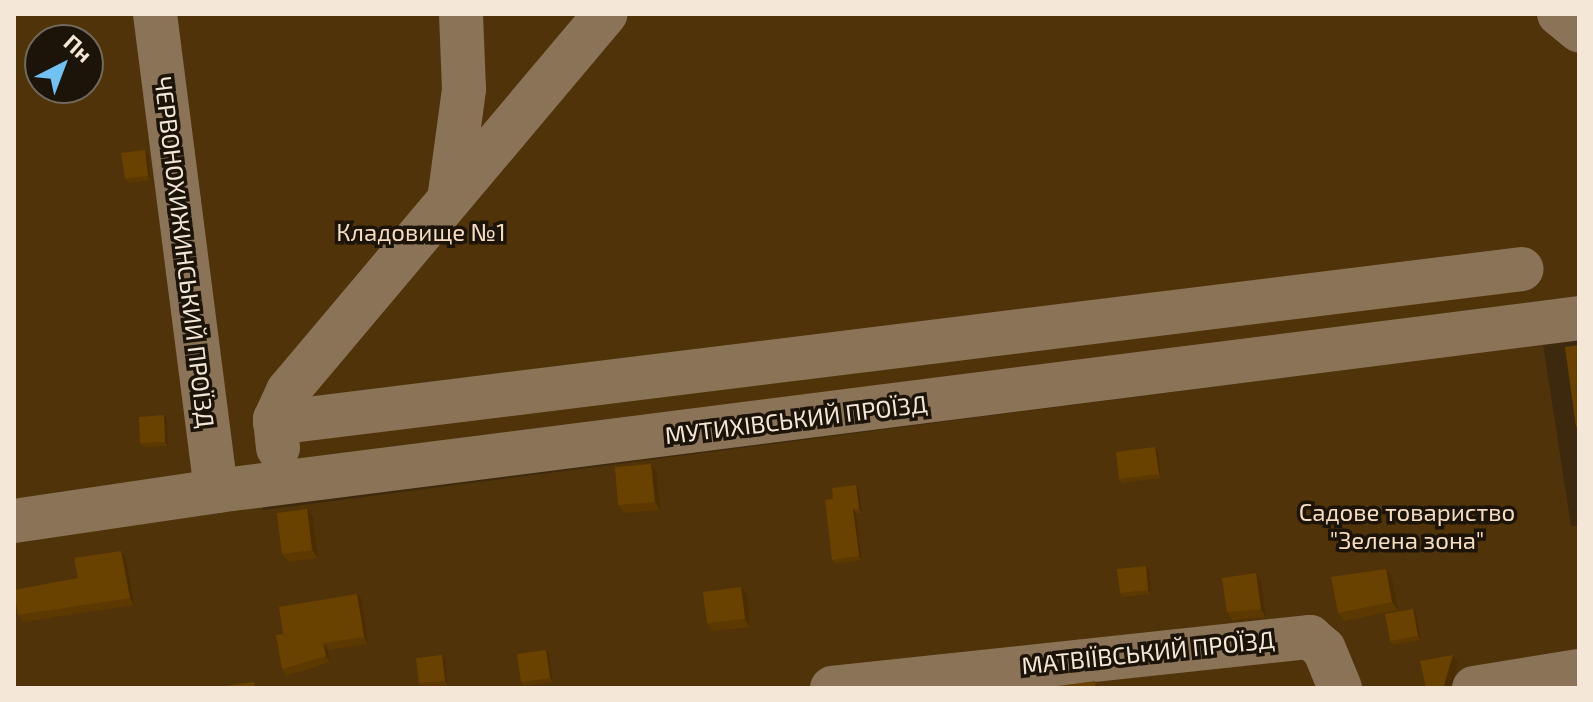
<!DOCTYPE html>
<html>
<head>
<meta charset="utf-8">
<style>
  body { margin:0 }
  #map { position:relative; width:1593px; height:702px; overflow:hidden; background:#3d290e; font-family:"Exo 2",sans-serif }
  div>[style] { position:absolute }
  .green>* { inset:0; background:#503308 }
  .minor>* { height:44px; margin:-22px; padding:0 22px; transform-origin:22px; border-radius:22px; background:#8b7358 }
  .wall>* { inset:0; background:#5b3900 }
  .shaded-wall>* { inset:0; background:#4a2e00 }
  .building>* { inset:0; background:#6a4200 }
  span { translate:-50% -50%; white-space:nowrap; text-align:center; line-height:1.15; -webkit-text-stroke:7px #1d1409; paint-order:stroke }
  .park-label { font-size:24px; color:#f5dcbf }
  .street-label { font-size:24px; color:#f4e7d7 }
  .frame { position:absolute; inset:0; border:16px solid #f4e7d7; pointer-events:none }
  .north { position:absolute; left:24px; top:24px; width:80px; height:80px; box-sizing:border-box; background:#1d1409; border:2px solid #73685b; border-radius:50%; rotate:42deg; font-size:22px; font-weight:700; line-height:32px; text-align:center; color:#f4e7d7 }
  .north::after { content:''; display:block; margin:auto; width:28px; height:36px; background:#72c1f5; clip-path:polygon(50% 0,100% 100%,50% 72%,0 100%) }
</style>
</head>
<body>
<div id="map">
  <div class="green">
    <i style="clip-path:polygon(evenodd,14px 14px,141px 14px,201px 478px,260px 500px,263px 510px,1543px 344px,1571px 526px,1579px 526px,1579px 688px,14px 688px,14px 14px,40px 40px,88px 40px,88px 88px,40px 88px,40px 40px)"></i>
    <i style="clip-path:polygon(169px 14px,1579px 14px,1579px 300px,231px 475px)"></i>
  </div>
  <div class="minor">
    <i style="left:155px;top:14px;width:481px;rotate:82.7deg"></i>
    <i style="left:1559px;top:14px;width:26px;rotate:39deg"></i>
    <i style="left:450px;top:193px;width:105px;rotate:-82.3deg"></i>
    <i style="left:464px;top:89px;width:75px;rotate:-92.3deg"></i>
    <i style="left:275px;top:423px;width:1256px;rotate:-7.04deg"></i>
    <i style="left:278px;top:448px;width:29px;rotate:-96deg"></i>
    <i style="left:275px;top:419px;width:31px;rotate:-65deg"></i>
    <i style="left:288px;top:391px;width:493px;rotate:-49.9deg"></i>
    <i style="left:14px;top:521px;width:220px;rotate:-8.4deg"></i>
    <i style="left:232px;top:489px;width:1358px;rotate:-7.23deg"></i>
    <i style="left:832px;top:688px;width:481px;rotate:-6.1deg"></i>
    <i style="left:1310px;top:637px;width:18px;rotate:41deg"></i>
    <i style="left:1324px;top:649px;width:42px;rotate:67.7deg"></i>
    <i style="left:1474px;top:688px;width:106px;rotate:-9.2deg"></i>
  </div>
  <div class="wall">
    <i style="clip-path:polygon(145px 150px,148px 154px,151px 180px,128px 183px,125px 178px)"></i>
    <i style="clip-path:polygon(167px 420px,168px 446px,143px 447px,140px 443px)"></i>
    <i style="clip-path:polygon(1155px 447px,1158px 451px,1161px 478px,1122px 483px,1119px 479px)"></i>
    <i style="clip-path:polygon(651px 464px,657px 472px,660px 510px,624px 513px,618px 505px)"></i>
    <i style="clip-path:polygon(859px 489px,862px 513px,856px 513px,862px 560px,835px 564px,832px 560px,833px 499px)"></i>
    <i style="clip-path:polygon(307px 509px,313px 517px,318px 558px,288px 562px,282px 554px)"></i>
    <i style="clip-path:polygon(126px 558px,134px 605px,23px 622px,18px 615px,78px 578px)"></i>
    <i style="clip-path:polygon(1386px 569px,1392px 577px,1398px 610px,1344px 621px,1338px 613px)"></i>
    <i style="clip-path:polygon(1149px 570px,1151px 594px,1122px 597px,1120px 593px)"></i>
    <i style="clip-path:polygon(1261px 581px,1266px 617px,1232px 620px,1227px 612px)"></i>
    <i style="clip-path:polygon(747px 595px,750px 627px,713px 631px,707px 623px)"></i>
    <i style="clip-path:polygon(362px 600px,368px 644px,328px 650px,330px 662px,286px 676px,282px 669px,283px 634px)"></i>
    <i style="clip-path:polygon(1413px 609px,1416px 613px,1421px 640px,1392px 645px,1390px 641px)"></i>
    <i style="clip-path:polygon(549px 654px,553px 682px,524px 686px,521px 682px)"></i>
    <i style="clip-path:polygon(445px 660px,448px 685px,422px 688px,419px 683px)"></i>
  </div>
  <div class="shaded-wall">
    <i style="clip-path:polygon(145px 150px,148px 154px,151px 180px,148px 176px)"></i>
    <i style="clip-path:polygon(164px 415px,167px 420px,168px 446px,165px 442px)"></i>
    <i style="clip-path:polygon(1155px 447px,1158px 451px,1161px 478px,1159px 474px)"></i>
    <i style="clip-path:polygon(651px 464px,657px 472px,660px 510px,655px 502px)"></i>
    <i style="clip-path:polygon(856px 485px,859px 489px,862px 513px,859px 509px)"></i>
    <i style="clip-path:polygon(307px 509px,313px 517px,318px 558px,312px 550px)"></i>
    <i style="clip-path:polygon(853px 509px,856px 513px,862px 560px,859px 556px)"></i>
    <i style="clip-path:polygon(121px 551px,126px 558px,134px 605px,130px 598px)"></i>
    <i style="clip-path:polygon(1146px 566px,1149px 570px,1151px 594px,1148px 590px)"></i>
    <i style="clip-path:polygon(1386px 569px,1392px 577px,1398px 610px,1392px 602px)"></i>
    <i style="clip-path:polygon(1256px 573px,1261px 581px,1266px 617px,1261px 609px)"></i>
    <i style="clip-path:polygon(741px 587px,747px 595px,750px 627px,745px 619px)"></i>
    <i style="clip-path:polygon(357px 594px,362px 600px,368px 644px,364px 637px)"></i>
    <i style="clip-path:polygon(1413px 609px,1416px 613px,1421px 640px,1418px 636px)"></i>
    <i style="clip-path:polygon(323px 643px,328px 650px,330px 662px,326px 656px)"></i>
    <i style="clip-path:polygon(546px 650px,549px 654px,553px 682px,550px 678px)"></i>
    <i style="clip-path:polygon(442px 655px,445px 660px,448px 685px,445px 681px)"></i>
    <i style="clip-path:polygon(1453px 655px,1458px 663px,1451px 688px,1446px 688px,1444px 685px)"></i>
  </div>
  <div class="building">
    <i style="clip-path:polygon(145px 150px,148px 176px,125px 178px,121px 153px)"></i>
    <i style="clip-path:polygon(1579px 345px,1579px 427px,1576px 427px,1565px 347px)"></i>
    <i style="clip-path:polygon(164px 415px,165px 442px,140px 443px,139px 417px)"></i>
    <i style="clip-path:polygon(1155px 447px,1159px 474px,1119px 479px,1116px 452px)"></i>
    <i style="clip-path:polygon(651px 464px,655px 502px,618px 505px,615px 467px)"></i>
    <i style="clip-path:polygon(856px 485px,859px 509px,853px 509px,859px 556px,832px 560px,825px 500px,833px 499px,832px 488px)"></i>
    <i style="clip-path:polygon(307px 509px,312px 550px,282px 554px,277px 513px)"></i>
    <i style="clip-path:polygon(121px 551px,130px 598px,18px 615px,14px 590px,78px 578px,74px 558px)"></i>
    <i style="clip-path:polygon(1146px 566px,1148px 590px,1120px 593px,1117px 569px)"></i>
    <i style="clip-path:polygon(1386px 569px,1392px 602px,1338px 613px,1331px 577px)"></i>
    <i style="clip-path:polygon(1256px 573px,1261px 609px,1227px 612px,1222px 578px)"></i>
    <i style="clip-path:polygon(741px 587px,745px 619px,707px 623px,703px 592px)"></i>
    <i style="clip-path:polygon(357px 594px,364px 637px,323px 643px,326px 656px,282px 669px,276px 635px,283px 634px,279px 607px)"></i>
    <i style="clip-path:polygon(1413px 609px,1418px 636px,1390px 641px,1385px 614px)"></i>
    <i style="clip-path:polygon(546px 650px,550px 678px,521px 682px,517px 654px)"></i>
    <i style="clip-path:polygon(442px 655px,445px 681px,419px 683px,416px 658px)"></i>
    <i style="clip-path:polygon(1453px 655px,1444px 685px,1447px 688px,1426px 688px,1420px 661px)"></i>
    <i style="clip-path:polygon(1095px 681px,1096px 688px,1067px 688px,1066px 685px)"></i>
    <i style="clip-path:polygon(254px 682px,255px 688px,225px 688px,225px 686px)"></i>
  </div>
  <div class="park-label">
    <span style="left:421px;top:232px">Кладовище №1</span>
    <span style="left:1407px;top:526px">Садове товариство<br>"Зелена зона"</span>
  </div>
  <div class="street-label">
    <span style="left:185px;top:252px;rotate:83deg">ЧЕРВОНОХИЖИНСЬКИЙ ПРОЇЗД</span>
    <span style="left:796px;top:419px;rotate:-7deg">МУТИХІВСЬКИЙ ПРОЇЗД</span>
    <span style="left:1148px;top:652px;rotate:-6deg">МАТВІЇВСЬКИЙ ПРОЇЗД</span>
  </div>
  <div class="frame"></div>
  <div class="north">Пн</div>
</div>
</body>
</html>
